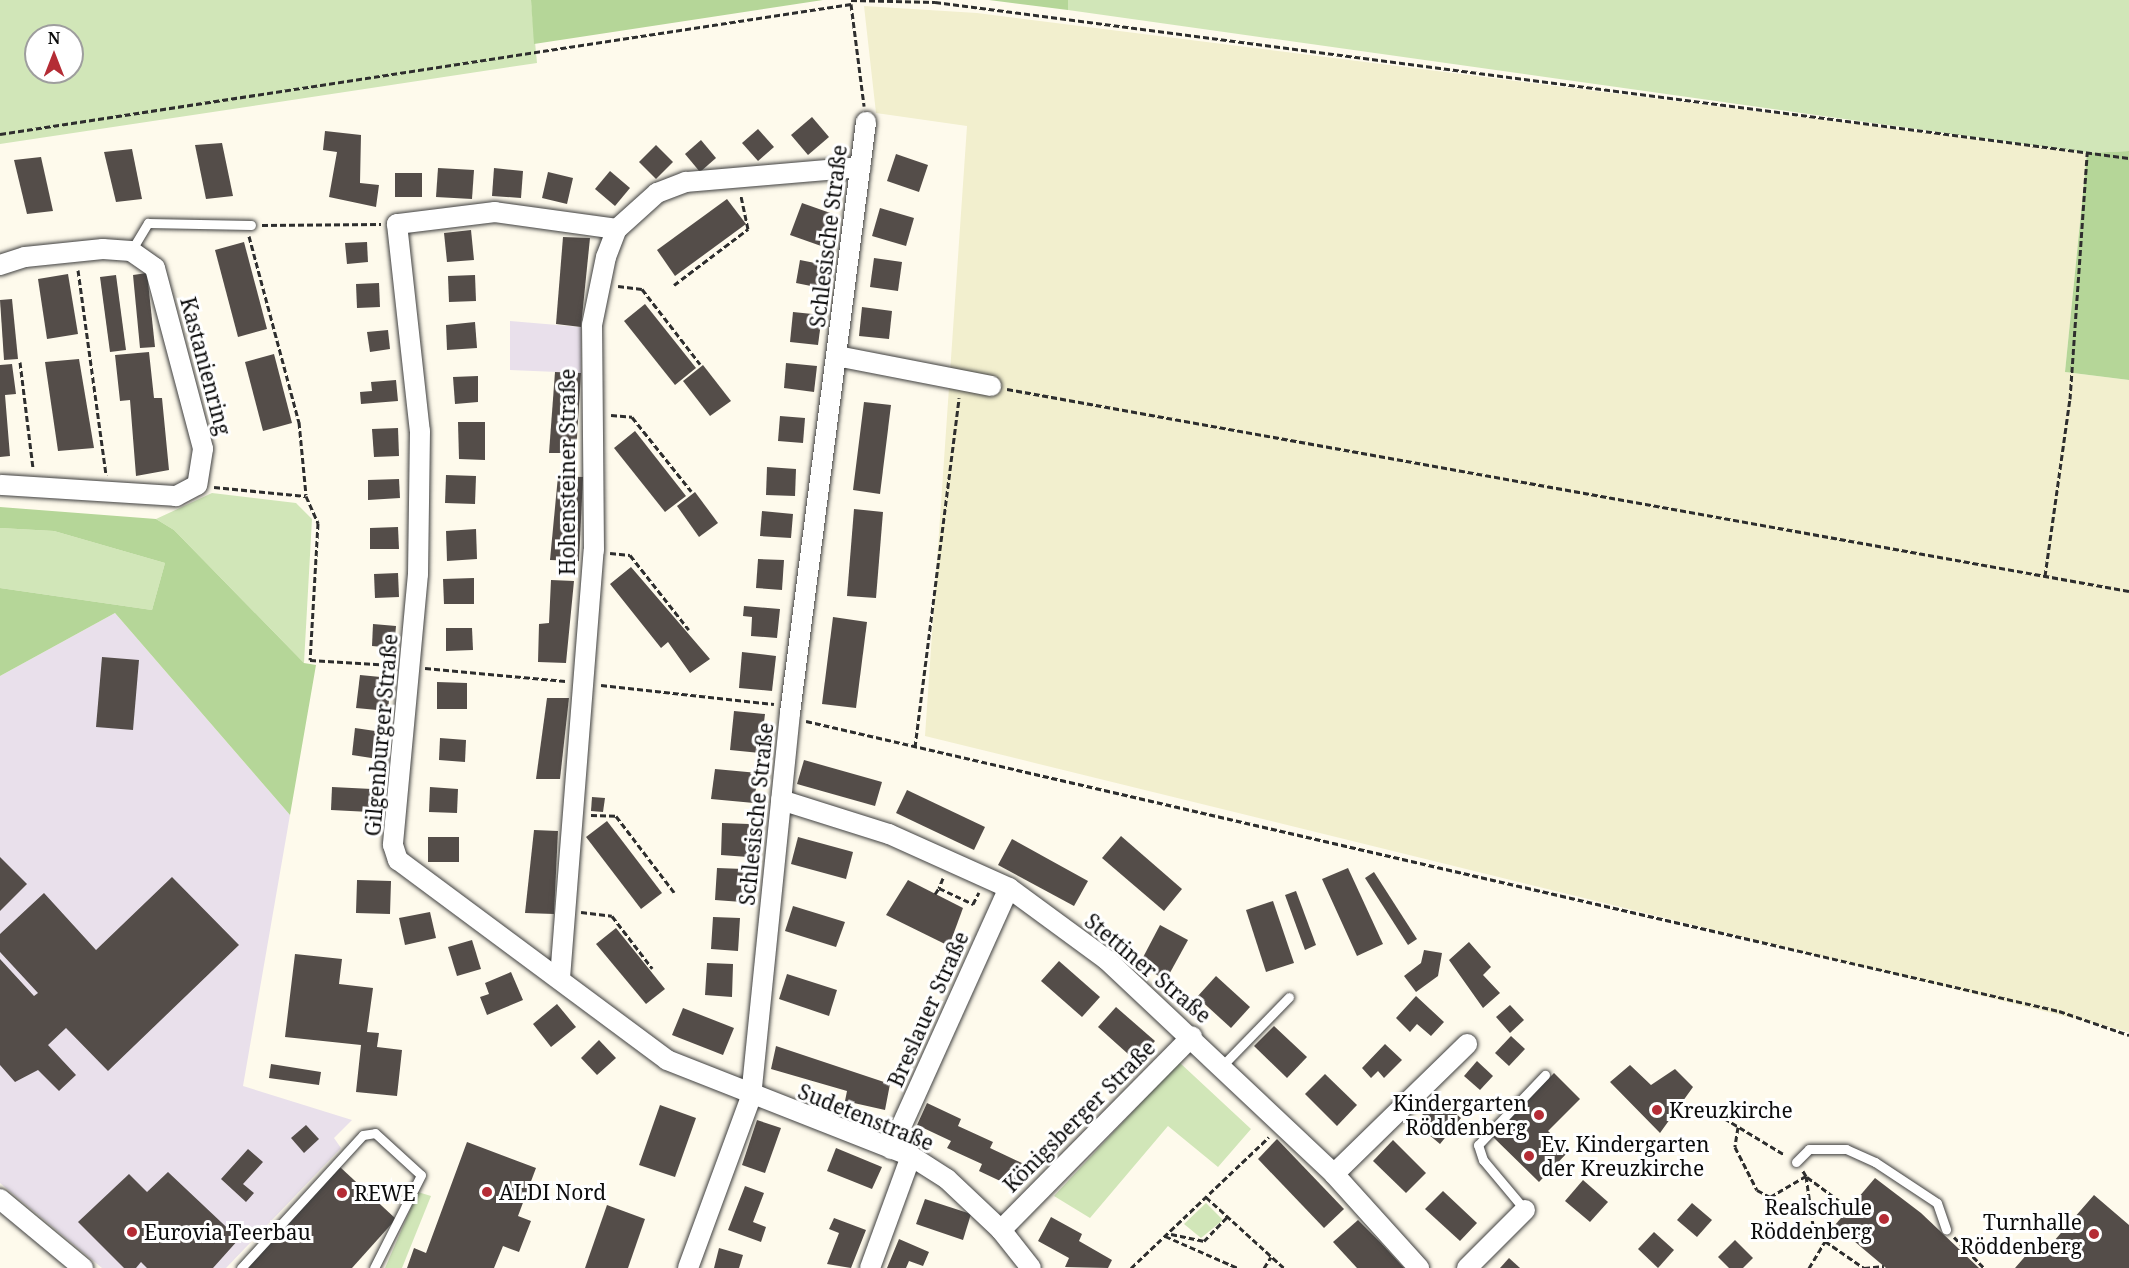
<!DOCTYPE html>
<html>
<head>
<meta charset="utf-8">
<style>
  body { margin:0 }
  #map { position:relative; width:2129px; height:1268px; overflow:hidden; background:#fefaec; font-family:"Noto Serif",serif }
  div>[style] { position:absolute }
  .industrial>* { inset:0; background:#e9e0eb }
  .farmland>* { inset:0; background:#f2efce }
  .green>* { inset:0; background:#d1e6b8 }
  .forest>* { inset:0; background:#b5d698 }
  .building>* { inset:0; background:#544d49 }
  .path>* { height:3px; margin-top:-1.5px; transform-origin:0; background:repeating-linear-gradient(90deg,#2e2e2e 0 6px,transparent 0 9px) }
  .roads { filter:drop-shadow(0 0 2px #3f3f3f) drop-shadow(0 0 2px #3f3f3f) }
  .service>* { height:9px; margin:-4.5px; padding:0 4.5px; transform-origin:4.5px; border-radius:4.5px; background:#fff }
  .minor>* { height:20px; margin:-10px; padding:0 10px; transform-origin:10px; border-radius:10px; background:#fff }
  .dots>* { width:16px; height:16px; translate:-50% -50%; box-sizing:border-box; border:3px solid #fff; border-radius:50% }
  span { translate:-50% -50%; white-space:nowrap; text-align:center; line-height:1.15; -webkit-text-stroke:6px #fff; paint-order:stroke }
  .street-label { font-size:21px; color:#0c0c0c }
  .poi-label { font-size:21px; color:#0c0c0c }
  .right { translate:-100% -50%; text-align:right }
  .left { translate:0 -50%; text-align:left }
  .north { position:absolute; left:24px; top:24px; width:60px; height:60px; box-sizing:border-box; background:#fff; border:2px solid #9e9e9e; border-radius:50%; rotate:0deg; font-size:16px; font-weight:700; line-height:24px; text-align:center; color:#0c0c0c }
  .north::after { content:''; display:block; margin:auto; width:21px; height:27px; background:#b42c35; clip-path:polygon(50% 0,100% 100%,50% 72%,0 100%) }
</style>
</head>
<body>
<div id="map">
  <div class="industrial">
    <i style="clip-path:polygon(510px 321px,581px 327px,581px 373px,510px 370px)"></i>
    <i style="clip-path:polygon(115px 613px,290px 815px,243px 1086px,352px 1120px,334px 1138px,341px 1148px,226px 1268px,102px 1268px,0 1183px,0 676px)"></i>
  </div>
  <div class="farmland">
    <i style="clip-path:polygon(864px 6px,977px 13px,2087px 153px,2065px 372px,2129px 380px,2129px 1032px,925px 736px,967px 126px,876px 113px)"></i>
  </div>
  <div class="green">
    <i style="clip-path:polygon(evenodd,0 0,531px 0,537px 63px,0 144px,0 0,36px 36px,72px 36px,72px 72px,36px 72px,36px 36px)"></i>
    <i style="clip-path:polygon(1068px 0,2129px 0,2129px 151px,2087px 153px,1068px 10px)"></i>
    <i style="clip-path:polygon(212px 493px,296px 503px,312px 519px,304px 663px,174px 530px,156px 519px)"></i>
    <i style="clip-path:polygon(0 528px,54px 531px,165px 563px,152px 610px,0 588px)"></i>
    <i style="clip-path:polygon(1179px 1062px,1251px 1129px,1218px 1167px,1168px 1126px,1090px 1218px,1054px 1196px)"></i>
    <i style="clip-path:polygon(418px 1192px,431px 1196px,402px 1268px,385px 1268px)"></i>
    <i style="clip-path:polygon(1206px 1203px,1223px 1220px,1201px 1238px,1184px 1224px)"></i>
  </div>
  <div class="forest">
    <i style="clip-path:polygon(531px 0,823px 0,534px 44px)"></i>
    <i style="clip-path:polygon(989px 0,1068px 0,1068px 10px)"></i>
    <i style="clip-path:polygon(2129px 151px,2129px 380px,2065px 372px,2087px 153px)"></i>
    <i style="clip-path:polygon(0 507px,156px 519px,174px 530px,304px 663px,316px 665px,290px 815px,115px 613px,0 676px,0 588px,152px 610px,165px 563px,54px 531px,0 528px)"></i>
  </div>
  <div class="building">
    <i style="clip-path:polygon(812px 117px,829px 137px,808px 155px,791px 135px)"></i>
    <i style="clip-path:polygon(758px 129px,774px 147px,758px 161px,742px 143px)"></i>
    <i style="clip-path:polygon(325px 131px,361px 135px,360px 183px,379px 185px,376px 207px,329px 197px,337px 152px,323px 150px)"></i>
    <i style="clip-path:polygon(701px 140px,716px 158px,700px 172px,685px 154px)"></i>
    <i style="clip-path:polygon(222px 143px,233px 196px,206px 199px,195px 145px)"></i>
    <i style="clip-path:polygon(656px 145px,673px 162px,656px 179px,639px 162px)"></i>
    <i style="clip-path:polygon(132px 149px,142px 199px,116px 202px,104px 152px)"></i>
    <i style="clip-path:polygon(896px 154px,928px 165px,919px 192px,887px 181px)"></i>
    <i style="clip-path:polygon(41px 157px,53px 211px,27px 214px,14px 160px)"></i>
    <i style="clip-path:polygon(438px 168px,474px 170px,472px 199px,436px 197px)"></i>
    <i style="clip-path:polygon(494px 168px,523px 171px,521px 198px,492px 196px)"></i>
    <i style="clip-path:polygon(610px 171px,630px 188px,615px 206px,595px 189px)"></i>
    <i style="clip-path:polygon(548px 172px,573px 178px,567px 204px,542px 198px)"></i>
    <i style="clip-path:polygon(395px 173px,422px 173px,422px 197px,395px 197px)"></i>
    <i style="clip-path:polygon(727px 199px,746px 224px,675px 276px,657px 250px)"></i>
    <i style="clip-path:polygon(802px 203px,836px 215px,824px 247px,790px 235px)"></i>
    <i style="clip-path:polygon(880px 208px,914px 218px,906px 246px,872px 236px)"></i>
    <i style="clip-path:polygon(471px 230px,474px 260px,447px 262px,444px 233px)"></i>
    <i style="clip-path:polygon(563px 237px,590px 238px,581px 327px,556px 324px)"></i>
    <i style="clip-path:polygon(244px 242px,267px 329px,238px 337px,215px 250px)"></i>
    <i style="clip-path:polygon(367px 242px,368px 262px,347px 264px,345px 243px)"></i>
    <i style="clip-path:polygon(874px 258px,902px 262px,898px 291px,870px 287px)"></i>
    <i style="clip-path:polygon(800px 260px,825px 265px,821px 288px,796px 283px)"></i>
    <i style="clip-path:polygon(147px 273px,155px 347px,140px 348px,133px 275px)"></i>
    <i style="clip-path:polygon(68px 274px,78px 334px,47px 339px,38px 279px)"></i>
    <i style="clip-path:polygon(116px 275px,126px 350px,110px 352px,100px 277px)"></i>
    <i style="clip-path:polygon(475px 275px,476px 301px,449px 302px,448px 276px)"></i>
    <i style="clip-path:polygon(379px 283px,380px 307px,357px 308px,356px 284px)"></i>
    <i style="clip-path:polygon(12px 299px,18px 359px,4px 360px,0 300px)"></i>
    <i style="clip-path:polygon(645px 304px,696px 368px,675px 385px,624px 321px)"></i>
    <i style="clip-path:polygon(862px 307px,892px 311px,889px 339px,859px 336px)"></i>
    <i style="clip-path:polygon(793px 312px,822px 315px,818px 345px,790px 342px)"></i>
    <i style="clip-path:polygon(475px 322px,477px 348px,447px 350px,446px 325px)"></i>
    <i style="clip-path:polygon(388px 330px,390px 349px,370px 352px,367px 332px)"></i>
    <i style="clip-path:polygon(149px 352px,154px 398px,162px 398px,169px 470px,136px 476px,130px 400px,120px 401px,115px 355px)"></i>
    <i style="clip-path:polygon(274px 354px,292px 423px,263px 431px,245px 362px)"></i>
    <i style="clip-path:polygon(79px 359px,94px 448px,58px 451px,45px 362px)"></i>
    <i style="clip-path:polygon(786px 363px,817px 366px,814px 392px,784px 388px)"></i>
    <i style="clip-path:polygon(12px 364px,16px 394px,5px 395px,10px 456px,0 457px,0 365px)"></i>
    <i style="clip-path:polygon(703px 365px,731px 401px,710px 416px,683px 381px)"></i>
    <i style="clip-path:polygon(555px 372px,581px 373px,576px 453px,549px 453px)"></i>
    <i style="clip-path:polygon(478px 376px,478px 402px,455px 404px,453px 377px)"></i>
    <i style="clip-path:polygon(396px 380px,398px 401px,361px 404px,360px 392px,372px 391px,371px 382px)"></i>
    <i style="clip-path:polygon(864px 402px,891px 405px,880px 494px,853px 490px)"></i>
    <i style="clip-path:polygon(780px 416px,805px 418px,803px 443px,778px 441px)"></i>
    <i style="clip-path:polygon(458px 422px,485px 422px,485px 460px,459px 459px)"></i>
    <i style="clip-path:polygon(398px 428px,399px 456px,374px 457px,372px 429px)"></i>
    <i style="clip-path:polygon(635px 431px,686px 496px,665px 512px,614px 448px)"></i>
    <i style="clip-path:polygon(767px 467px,796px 469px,795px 496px,766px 495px)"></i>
    <i style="clip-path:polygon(446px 475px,476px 476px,475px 504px,445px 503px)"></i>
    <i style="clip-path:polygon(558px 476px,583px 477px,579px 561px,550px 560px)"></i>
    <i style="clip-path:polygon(399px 479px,400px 498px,368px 500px,368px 480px)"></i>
    <i style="clip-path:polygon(695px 492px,718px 523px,699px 537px,677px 506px)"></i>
    <i style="clip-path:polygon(854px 509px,883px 512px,876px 598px,847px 596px)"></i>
    <i style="clip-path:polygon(762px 511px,793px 514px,791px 538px,760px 536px)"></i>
    <i style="clip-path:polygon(398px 527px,399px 549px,370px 549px,370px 528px)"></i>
    <i style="clip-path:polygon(476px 529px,477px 559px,447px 561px,446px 531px)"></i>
    <i style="clip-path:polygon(758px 559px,784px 560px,782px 590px,756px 588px)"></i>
    <i style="clip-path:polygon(631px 567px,710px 659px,690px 673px,668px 642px,661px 648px,610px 584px)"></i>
    <i style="clip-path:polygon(398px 573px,399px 597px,375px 598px,374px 574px)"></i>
    <i style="clip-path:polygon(474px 578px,474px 604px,444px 604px,443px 579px)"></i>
    <i style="clip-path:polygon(551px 580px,574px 581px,566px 663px,538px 662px,539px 624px,549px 623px)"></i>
    <i style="clip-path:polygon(744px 606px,780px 609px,777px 638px,751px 636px,752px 617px,743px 616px)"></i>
    <i style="clip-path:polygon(833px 617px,867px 622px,856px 708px,822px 704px)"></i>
    <i style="clip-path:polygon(373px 624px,396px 626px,394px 648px,372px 646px)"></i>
    <i style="clip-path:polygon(446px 628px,472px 628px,473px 650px,446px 651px)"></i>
    <i style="clip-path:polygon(742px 652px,776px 656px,772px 691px,739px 688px)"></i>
    <i style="clip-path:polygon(102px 657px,139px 660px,133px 730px,96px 727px)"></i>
    <i style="clip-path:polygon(360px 675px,391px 678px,388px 711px,356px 708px)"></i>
    <i style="clip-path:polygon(437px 682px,467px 683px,467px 709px,437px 709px)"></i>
    <i style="clip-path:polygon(547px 698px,569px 698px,560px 779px,536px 779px)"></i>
    <i style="clip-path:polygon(734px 711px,765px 714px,760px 753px,730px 750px)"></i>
    <i style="clip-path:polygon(355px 728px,382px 732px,378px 759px,352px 755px)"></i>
    <i style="clip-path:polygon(440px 738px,466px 740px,465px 762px,439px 760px)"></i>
    <i style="clip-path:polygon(804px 760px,882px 782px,875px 806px,797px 784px)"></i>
    <i style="clip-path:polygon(715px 769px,758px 773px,754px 803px,711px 799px)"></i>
    <i style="clip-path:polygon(332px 787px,372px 789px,370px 812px,331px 810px)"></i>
    <i style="clip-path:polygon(430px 787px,458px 789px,457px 813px,429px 812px)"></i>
    <i style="clip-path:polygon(907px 790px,985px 827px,974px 850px,896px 813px)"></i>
    <i style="clip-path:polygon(592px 797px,605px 798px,603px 812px,591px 811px)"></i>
    <i style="clip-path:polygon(607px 821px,662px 893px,641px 909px,586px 837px)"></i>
    <i style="clip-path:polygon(722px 823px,749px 824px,748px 857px,721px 855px)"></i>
    <i style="clip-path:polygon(534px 830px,558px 831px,554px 914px,525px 913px)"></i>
    <i style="clip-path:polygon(1121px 836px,1182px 889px,1164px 911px,1102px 858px)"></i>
    <i style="clip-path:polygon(428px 837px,459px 837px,459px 862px,428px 862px)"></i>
    <i style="clip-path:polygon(798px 837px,853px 852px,846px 879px,791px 864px)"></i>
    <i style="clip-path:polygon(1012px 839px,1088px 881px,1074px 906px,998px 865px)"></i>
    <i style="clip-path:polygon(0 857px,27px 884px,0 911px)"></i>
    <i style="clip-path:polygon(717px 868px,744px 869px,742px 902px,715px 900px)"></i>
    <i style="clip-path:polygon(1348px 868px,1383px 944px,1357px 956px,1322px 879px)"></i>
    <i style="clip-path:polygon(1374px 872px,1417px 939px,1408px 945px,1365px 878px)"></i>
    <i style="clip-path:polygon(172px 877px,239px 945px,108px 1071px,66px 1028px,48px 1045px,76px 1075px,59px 1091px,38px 1070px,15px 1082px,0 1065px,0 959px,34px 996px,38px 993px,0 952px,0 934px,44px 893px,96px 950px)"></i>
    <i style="clip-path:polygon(357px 880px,391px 881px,390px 914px,356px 913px)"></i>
    <i style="clip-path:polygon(908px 880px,963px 908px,949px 946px,886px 915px)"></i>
    <i style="clip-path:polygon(1296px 891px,1316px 945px,1305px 950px,1285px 895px)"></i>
    <i style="clip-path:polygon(1273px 901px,1294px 963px,1266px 972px,1246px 910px)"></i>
    <i style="clip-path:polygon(793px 906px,845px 922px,836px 947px,785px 931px)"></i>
    <i style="clip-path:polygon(430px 912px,436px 938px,405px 945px,399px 918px)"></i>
    <i style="clip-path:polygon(713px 917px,740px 918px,738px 951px,711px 949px)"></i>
    <i style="clip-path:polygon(1160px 925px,1188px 940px,1166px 980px,1139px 965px)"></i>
    <i style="clip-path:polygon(616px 928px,665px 989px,646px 1004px,596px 944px)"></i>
    <i style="clip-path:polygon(472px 940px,481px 969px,457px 976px,448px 947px)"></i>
    <i style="clip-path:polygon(1469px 942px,1491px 967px,1483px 975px,1500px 993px,1483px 1008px,1449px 960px)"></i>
    <i style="clip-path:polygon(1424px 950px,1442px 953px,1438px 976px,1416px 992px,1404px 976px,1421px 963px)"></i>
    <i style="clip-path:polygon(295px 954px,342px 959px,339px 984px,373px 988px,367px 1032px,379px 1033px,377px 1047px,402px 1050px,397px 1096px,356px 1092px,361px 1045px,285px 1037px)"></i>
    <i style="clip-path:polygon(1059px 961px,1100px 997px,1082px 1017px,1041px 981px)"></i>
    <i style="clip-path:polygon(707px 963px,733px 964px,732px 997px,705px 995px)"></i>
    <i style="clip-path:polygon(511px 972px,523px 1000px,487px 1015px,480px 997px,489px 994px,485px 983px)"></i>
    <i style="clip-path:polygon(787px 974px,837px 990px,829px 1016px,779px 999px)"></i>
    <i style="clip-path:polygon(1216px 976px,1250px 1007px,1231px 1028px,1197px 997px)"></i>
    <i style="clip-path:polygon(1416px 996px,1444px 1022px,1431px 1036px,1417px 1024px,1410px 1032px,1396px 1018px)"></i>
    <i style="clip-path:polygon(557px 1004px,576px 1027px,551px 1047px,533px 1024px)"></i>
    <i style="clip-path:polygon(1510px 1005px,1524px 1020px,1510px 1033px,1496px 1017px)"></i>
    <i style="clip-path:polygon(1116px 1007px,1155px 1041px,1137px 1062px,1098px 1027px)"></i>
    <i style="clip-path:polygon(683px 1008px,734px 1028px,723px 1055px,672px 1035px)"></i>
    <i style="clip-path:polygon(1274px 1026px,1307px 1057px,1287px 1078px,1254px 1046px)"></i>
    <i style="clip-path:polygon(1511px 1036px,1525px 1049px,1509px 1066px,1495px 1053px)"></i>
    <i style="clip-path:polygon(599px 1040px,616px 1058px,597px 1075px,581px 1058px)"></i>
    <i style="clip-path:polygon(1385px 1044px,1402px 1060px,1384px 1078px,1378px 1071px,1371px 1078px,1362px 1068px)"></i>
    <i style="clip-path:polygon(776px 1046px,890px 1084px,885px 1110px,845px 1101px,847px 1091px,771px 1069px)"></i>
    <i style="clip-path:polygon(1477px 1061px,1493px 1076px,1480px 1090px,1464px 1076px)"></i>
    <i style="clip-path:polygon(271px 1064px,321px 1072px,319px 1085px,269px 1078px)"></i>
    <i style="clip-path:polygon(1630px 1065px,1651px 1085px,1675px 1069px,1693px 1087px,1660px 1133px,1610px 1082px)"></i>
    <i style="clip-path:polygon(1554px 1073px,1580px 1099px,1548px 1131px,1569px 1151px,1539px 1182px,1492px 1136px)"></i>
    <i style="clip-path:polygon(1325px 1074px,1357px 1105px,1337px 1126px,1305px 1094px)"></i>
    <i style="clip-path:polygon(1436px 1097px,1461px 1118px,1440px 1144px,1428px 1134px,1435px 1126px,1422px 1114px)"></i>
    <i style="clip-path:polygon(927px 1103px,961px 1119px,958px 1126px,993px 1142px,990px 1148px,1024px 1164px,1013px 1187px,979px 1171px,982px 1164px,947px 1148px,951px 1141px,917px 1125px)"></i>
    <i style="clip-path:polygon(660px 1105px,696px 1118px,675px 1177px,639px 1165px)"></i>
    <i style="clip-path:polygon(757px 1120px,781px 1128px,765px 1173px,742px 1165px)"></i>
    <i style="clip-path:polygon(306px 1125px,319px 1139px,304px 1153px,291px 1138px)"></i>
    <i style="clip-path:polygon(1277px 1139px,1344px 1209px,1324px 1228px,1258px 1159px)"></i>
    <i style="clip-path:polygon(1393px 1140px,1426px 1173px,1406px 1193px,1373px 1161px)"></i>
    <i style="clip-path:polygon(467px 1142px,536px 1168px,518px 1216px,531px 1221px,519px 1252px,503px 1246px,494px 1268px,407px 1268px,414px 1248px,426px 1253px)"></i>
    <i style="clip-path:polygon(836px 1148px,882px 1167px,872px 1189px,827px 1171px)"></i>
    <i style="clip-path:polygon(248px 1149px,263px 1162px,243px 1184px,254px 1193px,246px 1202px,221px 1179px)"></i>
    <i style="clip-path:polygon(340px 1167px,396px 1219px,352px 1268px,247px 1268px)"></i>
    <i style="clip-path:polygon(168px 1172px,239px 1239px,213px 1268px,147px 1268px,141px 1262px,136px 1268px,124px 1268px,78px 1222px,129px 1174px,147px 1192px)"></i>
    <i style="clip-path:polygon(1875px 1178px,1921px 1213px,1979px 1268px,1886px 1268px,1835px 1225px)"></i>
    <i style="clip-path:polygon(1583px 1180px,1608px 1202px,1590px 1222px,1565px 1201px)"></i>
    <i style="clip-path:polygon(745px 1186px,764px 1193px,753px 1222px,766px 1227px,761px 1242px,728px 1230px)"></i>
    <i style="clip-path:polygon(1443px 1191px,1477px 1223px,1460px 1241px,1425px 1209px)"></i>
    <i style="clip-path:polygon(2094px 1195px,2129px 1225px,2129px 1268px,2015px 1268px,2036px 1244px,2047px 1249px)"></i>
    <i style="clip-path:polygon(925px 1199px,971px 1214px,963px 1240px,916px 1224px)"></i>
    <i style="clip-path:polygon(1692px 1203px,1712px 1220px,1697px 1237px,1677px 1220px)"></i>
    <i style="clip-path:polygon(607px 1205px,645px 1219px,628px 1268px,585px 1268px)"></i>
    <i style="clip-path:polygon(1051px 1217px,1082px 1234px,1079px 1241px,1112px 1260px,1108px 1268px,1065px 1267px,1069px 1258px,1038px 1241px)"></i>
    <i style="clip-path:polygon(834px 1218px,866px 1230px,851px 1268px,827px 1264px,839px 1233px,829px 1229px)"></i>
    <i style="clip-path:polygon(1358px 1220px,1381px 1243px,1404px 1268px,1357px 1268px,1333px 1242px)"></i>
    <i style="clip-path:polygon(1654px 1232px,1674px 1250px,1658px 1268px,1638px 1249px)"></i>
    <i style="clip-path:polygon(899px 1239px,929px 1252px,923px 1266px,909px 1261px,906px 1268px,887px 1268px)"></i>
    <i style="clip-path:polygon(1735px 1240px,1753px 1258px,1743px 1268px,1729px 1268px,1718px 1257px)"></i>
    <i style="clip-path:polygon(719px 1248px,743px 1255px,739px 1268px,714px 1268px)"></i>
    <i style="clip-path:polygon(1509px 1258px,1520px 1268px,1500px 1268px)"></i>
  </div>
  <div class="path">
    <i style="left:851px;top:0;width:84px;rotate:1.4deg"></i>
    <i style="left:935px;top:2px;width:1204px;rotate:7.44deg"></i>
    <i style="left:0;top:134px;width:861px;rotate:-8.69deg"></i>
    <i style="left:851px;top:4px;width:103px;rotate:82.7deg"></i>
    <i style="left:262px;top:225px;width:119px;rotate:-0.5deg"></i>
    <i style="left:249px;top:236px;width:193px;rotate:75deg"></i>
    <i style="left:299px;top:422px;width:73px;rotate:84.5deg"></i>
    <i style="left:78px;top:270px;width:207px;rotate:82.2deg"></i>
    <i style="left:674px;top:285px;width:93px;rotate:-37.1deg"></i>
    <i style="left:748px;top:229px;width:35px;rotate:-102deg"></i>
    <i style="left:618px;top:286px;width:24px;rotate:7deg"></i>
    <i style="left:642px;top:289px;width:95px;rotate:52.3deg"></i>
    <i style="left:20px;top:362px;width:107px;rotate:83deg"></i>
    <i style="left:1007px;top:389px;width:1140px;rotate:10.21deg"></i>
    <i style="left:611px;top:415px;width:21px;rotate:5deg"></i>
    <i style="left:632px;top:417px;width:95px;rotate:51.4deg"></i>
    <i style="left:214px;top:487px;width:92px;rotate:5.6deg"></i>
    <i style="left:306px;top:496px;width:30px;rotate:66deg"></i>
    <i style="left:318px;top:523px;width:137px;rotate:93.3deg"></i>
    <i style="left:310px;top:660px;width:82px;rotate:3.5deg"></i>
    <i style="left:610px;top:553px;width:20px;rotate:6deg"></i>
    <i style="left:630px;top:555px;width:95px;rotate:51.8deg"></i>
    <i style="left:2045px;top:576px;width:179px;rotate:-82deg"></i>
    <i style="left:2070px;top:399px;width:247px;rotate:-86deg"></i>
    <i style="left:425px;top:668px;width:141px;rotate:5.3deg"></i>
    <i style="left:601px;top:685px;width:174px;rotate:6.3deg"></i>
    <i style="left:806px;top:721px;width:1286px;rotate:13.03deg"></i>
    <i style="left:2059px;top:1011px;width:74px;rotate:18.9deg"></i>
    <i style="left:915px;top:747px;width:352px;rotate:-82.8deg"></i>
    <i style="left:591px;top:815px;width:25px;rotate:2deg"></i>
    <i style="left:616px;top:816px;width:96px;rotate:52.7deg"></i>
    <i style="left:943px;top:878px;width:11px;rotate:112deg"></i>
    <i style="left:939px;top:888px;width:38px;rotate:25deg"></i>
    <i style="left:973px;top:904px;width:13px;rotate:-63deg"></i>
    <i style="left:935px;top:894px;width:7px;rotate:-56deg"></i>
    <i style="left:581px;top:912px;width:31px;rotate:7deg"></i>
    <i style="left:612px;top:916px;width:66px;rotate:52.4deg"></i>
    <i style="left:1724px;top:1118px;width:71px;rotate:31.2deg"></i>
    <i style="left:1738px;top:1127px;width:20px;rotate:99deg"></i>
    <i style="left:1735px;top:1147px;width:48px;rotate:62.9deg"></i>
    <i style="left:1757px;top:1190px;width:15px;rotate:28deg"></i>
    <i style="left:1770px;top:1197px;width:42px;rotate:-30.3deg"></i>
    <i style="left:1806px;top:1176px;width:6px;rotate:-121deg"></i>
    <i style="left:1806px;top:1176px;width:49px;rotate:81.9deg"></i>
    <i style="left:1813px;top:1225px;width:20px;rotate:53deg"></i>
    <i style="left:1825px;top:1241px;width:47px;rotate:34.7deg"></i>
    <i style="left:1864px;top:1268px;width:20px;rotate:-6deg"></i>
    <i style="left:1807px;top:1177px;width:52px;rotate:36.4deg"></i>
    <i style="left:1206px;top:1197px;width:105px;rotate:42.3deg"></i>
    <i style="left:1171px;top:1234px;width:34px;rotate:12deg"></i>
    <i style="left:1204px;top:1241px;width:35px;rotate:-46deg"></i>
    <i style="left:1165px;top:1236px;width:80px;rotate:23.7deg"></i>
    <i style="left:1954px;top:1237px;width:43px;rotate:45.9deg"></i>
    <i style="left:1131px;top:1268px;width:190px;rotate:-43.5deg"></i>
    <i style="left:1264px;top:1268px;width:13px;rotate:-58deg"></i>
    <i style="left:1809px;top:1268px;width:31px;rotate:-59deg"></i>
  </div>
  <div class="roads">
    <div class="service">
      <i style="left:131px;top:251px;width:33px;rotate:-59deg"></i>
      <i style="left:148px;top:223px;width:103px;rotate:1.1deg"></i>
      <i style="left:1222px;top:1066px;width:96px;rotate:-45.8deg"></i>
      <i style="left:1796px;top:1162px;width:18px;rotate:-45deg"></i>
      <i style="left:1809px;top:1149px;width:37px"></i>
      <i style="left:1846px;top:1149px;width:32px;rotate:24deg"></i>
      <i style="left:1875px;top:1162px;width:74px;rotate:33.5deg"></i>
      <i style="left:1937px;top:1203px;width:28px;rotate:71deg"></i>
      <i style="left:1525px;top:1210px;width:65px;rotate:-130deg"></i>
      <i style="left:1483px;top:1160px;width:16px;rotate:-108deg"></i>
      <i style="left:1478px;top:1145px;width:97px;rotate:-46.3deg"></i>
      <i style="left:241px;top:1268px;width:180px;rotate:-47.5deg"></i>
      <i style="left:363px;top:1135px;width:12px;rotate:-9deg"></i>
      <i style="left:375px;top:1133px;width:62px;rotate:42.4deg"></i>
      <i style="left:421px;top:1175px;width:104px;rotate:116.8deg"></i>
    </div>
    <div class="minor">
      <i style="left:617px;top:229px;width:123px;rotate:-172.1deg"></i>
      <i style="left:495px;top:212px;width:99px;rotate:173deg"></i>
      <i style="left:397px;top:224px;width:208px;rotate:83.7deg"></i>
      <i style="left:420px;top:431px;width:143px;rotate:90.8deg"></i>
      <i style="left:418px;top:574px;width:272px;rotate:95.3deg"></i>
      <i style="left:393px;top:845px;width:16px;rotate:72deg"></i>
      <i style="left:398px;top:860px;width:335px;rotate:36.6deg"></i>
      <i style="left:667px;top:1060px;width:262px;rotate:21.5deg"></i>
      <i style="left:911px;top:1156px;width:43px;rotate:32.6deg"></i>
      <i style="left:947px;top:1179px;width:74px;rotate:43.4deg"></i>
      <i style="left:1001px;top:1230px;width:48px;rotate:51.7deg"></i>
      <i style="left:0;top:265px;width:26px;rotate:-18deg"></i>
      <i style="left:25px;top:257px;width:78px;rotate:-5.9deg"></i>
      <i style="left:103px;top:249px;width:28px;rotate:4deg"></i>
      <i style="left:131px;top:251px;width:29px;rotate:35deg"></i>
      <i style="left:155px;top:268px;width:187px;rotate:75.1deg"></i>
      <i style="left:203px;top:449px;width:36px;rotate:99deg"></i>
      <i style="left:197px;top:485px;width:24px;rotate:152deg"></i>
      <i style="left:176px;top:496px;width:176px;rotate:-176.4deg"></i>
      <i style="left:837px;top:356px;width:157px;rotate:11deg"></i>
      <i style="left:781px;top:800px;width:113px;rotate:17.5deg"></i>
      <i style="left:889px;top:834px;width:132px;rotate:24.2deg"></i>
      <i style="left:1009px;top:888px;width:122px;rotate:36.3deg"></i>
      <i style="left:1107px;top:960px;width:312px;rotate:43.3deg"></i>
      <i style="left:1334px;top:1174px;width:127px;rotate:47.9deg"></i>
      <i style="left:560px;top:978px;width:429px;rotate:-85.5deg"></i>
      <i style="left:594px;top:550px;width:225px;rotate:-90.5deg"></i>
      <i style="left:592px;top:325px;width:69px;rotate:-78.4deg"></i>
      <i style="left:606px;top:257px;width:30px;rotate:-69deg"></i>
      <i style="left:617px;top:229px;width:54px;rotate:-42deg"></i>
      <i style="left:657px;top:193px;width:31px;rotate:-21deg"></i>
      <i style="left:686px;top:182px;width:175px;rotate:-4.9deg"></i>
      <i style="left:891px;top:1149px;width:286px;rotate:-65.7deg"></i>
      <i style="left:1334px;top:1174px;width:186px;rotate:-44.3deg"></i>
      <i style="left:0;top:1199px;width:108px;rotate:39.7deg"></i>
      <i style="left:1001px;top:1230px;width:272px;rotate:-45.4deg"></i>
      <i style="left:688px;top:1268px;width:182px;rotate:-69.8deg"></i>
      <i style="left:751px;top:1097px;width:386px;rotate:-84.2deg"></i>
      <i style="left:790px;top:713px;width:596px;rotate:-82.67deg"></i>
      <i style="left:870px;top:1268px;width:119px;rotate:-69.9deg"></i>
      <i style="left:1467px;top:1268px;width:82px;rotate:-45deg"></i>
    </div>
  </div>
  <div class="dots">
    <i style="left:1657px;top:1110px;background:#b42c35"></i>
    <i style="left:1539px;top:1115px;background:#b42c35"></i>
    <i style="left:1529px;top:1156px;background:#b42c35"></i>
    <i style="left:487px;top:1192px;background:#b42c35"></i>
    <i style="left:342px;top:1193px;background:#b42c35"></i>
    <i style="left:1884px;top:1219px;background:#b42c35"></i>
    <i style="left:132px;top:1232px;background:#b42c35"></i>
    <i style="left:2094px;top:1234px;background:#b42c35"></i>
  </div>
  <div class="street-label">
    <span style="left:828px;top:236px;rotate:-83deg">Schlesische Straße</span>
    <span style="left:206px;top:366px;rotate:75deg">Kastanienring</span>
    <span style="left:567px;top:472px;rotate:-90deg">Hohensteiner Straße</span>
    <span style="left:381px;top:735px;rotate:-85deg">Gilgenburger Straße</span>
    <span style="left:756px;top:814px;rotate:-84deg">Schlesische Straße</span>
    <span style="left:1148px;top:968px;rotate:40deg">Stettiner Straße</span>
    <span style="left:928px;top:1009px;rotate:-66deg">Breslauer Straße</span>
    <span style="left:1079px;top:1116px;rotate:-45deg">Königsberger Straße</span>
    <span style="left:866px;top:1117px;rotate:22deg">Sudetenstraße</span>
  </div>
  <div class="poi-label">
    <span class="right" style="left:1527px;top:1115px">Kindergarten<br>Röddenberg</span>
    <span class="left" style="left:1669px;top:1110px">Kreuzkirche</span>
    <span class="left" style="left:1541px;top:1156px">Ev. Kindergarten<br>der Kreuzkirche</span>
    <span class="left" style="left:499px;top:1192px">ALDI Nord</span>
    <span class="left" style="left:354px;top:1193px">REWE</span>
    <span class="right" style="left:1872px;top:1219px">Realschule<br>Röddenberg</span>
    <span class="right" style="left:2082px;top:1234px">Turnhalle<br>Röddenberg</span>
    <span class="left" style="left:144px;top:1232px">Eurovia Teerbau</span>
  </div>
  <div class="north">N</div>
</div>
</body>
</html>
